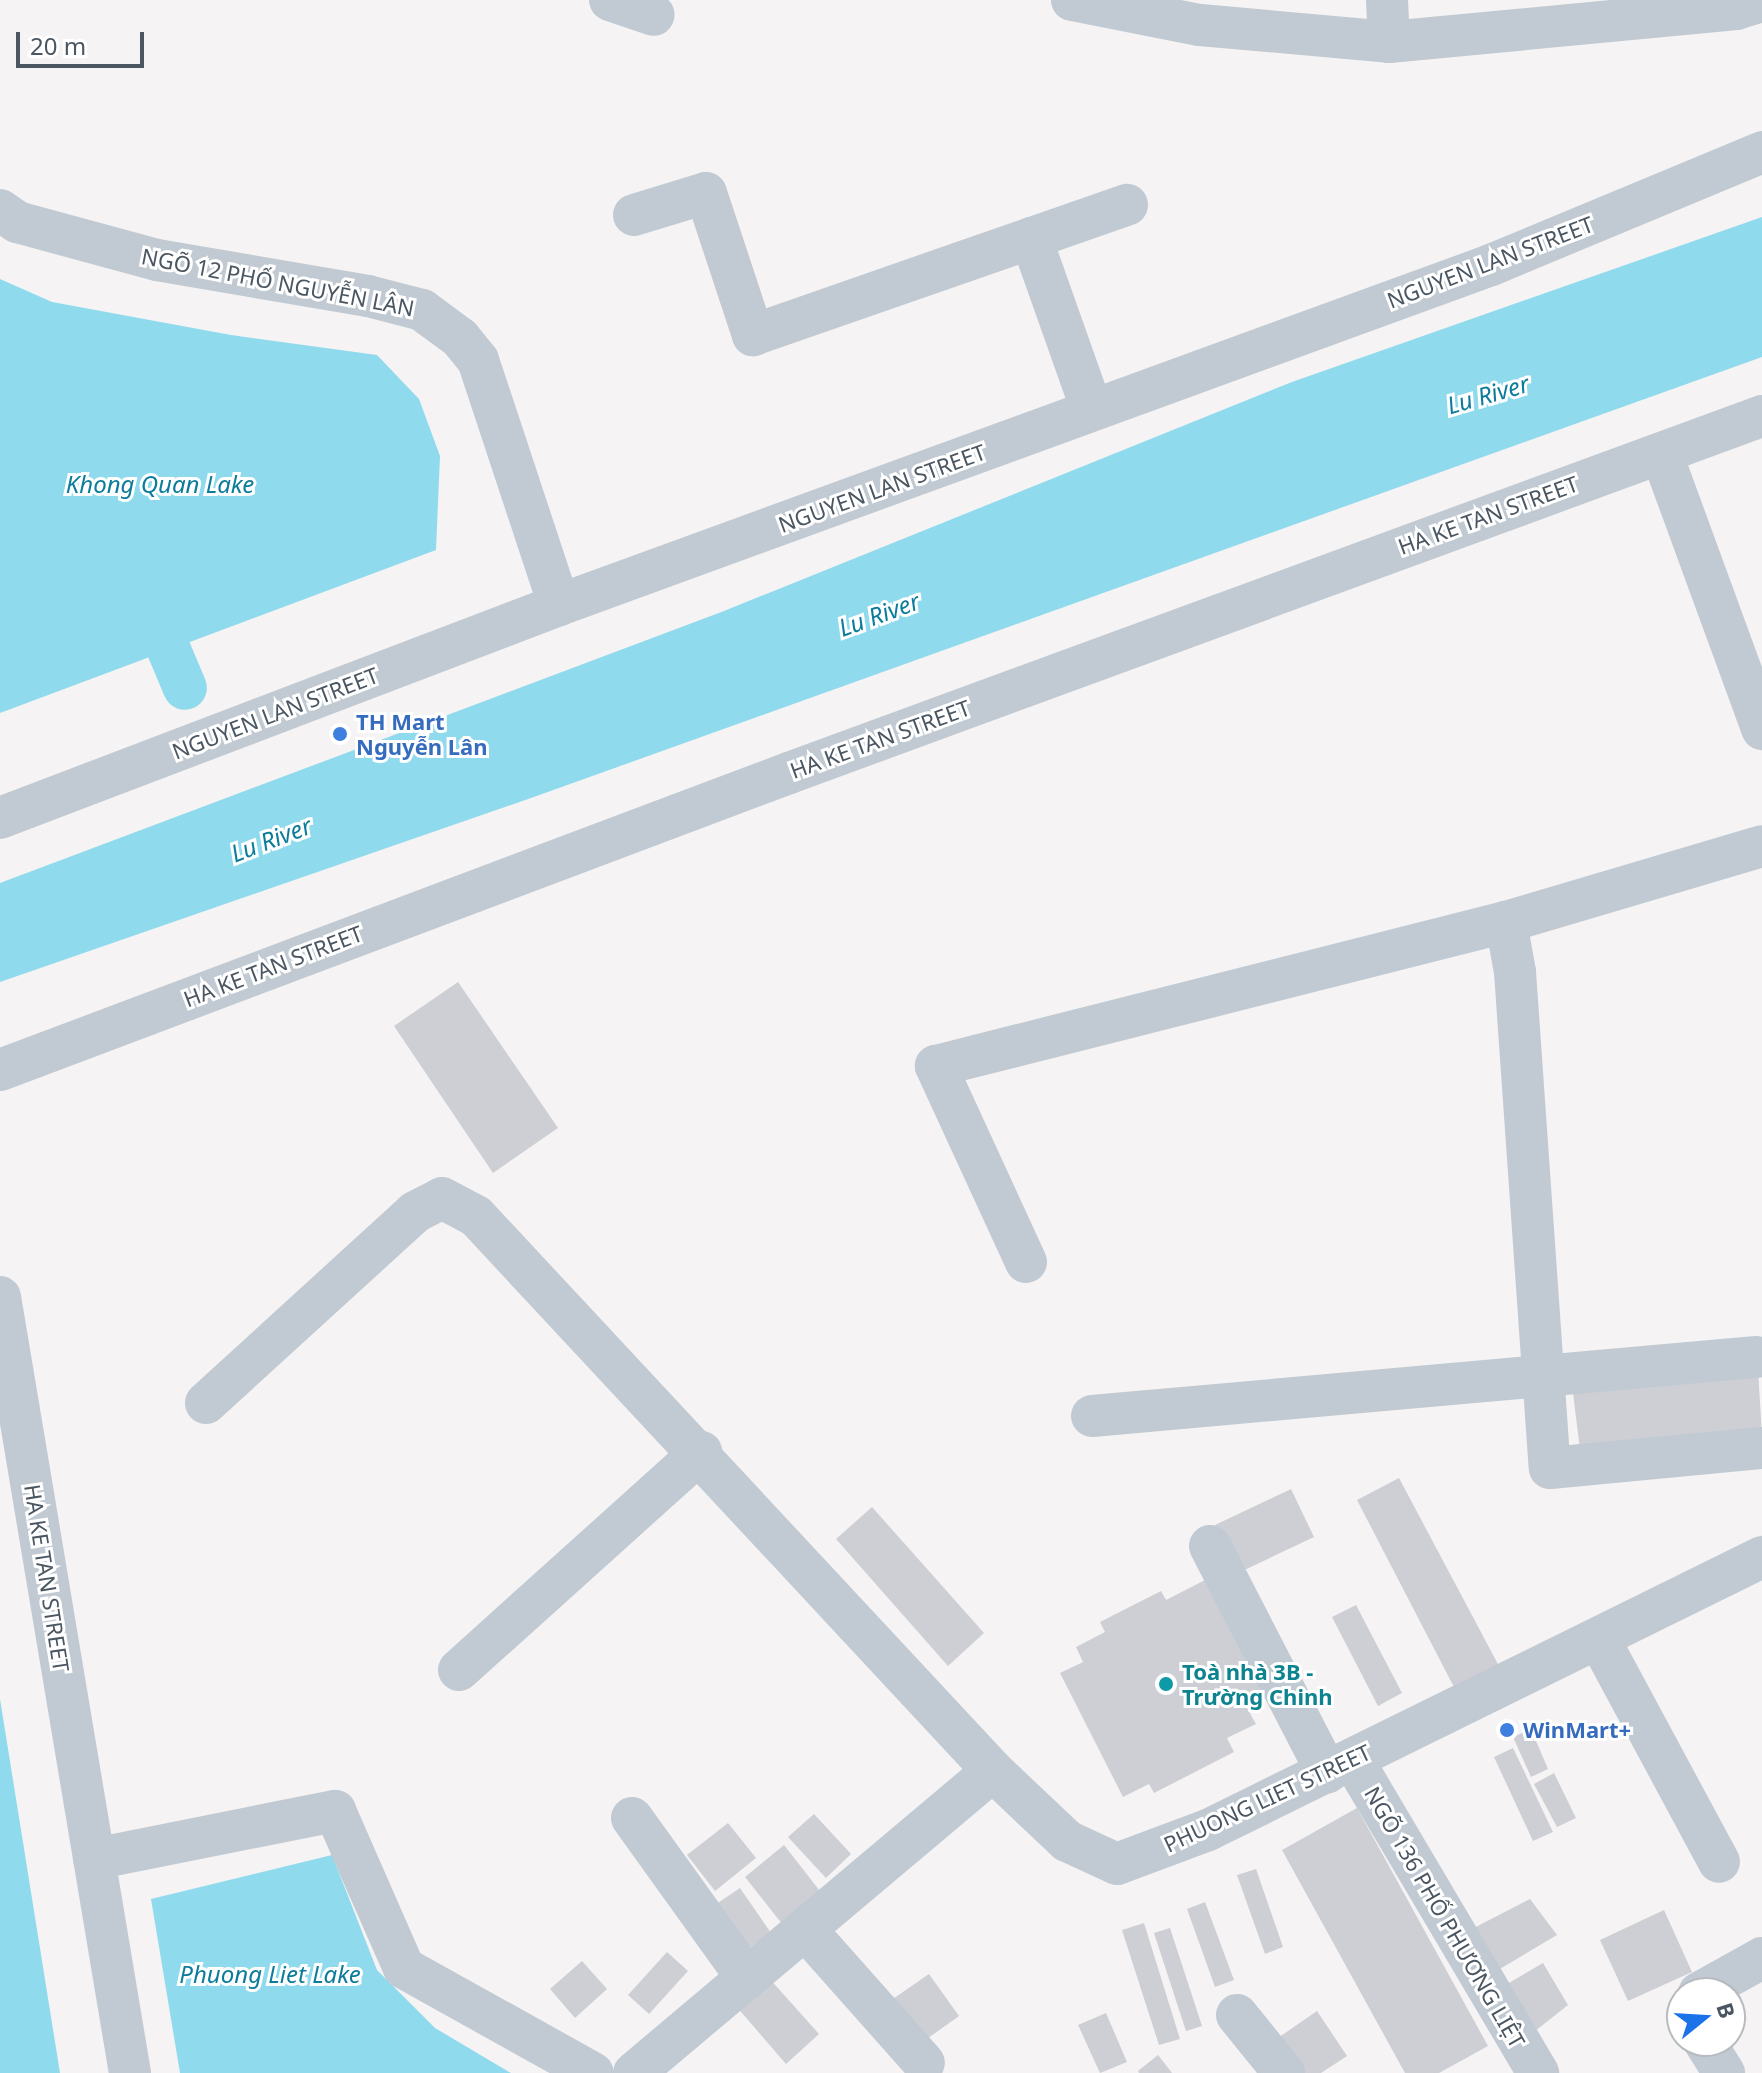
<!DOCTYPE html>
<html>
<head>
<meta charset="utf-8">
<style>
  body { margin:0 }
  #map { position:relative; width:1762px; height:2073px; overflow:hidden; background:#f5f3f3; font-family:"Noto Sans",sans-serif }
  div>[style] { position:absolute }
  .water>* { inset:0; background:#90daee }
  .canal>* { height:44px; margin:-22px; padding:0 22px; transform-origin:22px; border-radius:22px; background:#90daee }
  .building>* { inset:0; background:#cdcfd5 }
  .minor>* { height:42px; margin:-21px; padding:0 21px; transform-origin:21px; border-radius:21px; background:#c1cad2 }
  .dots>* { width:22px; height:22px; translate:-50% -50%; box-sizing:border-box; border:4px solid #fff; border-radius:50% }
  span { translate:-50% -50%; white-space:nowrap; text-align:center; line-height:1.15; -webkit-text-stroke:6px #fff; paint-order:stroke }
  .street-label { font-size:22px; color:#4a5661 }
  .shop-label { font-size:22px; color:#366cbe; font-weight:700 }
  .left { translate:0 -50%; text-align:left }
  .culture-label { font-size:22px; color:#0d838f; font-weight:700 }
  .water-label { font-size:24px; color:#0c7c9b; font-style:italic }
  .north { position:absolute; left:1666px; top:1977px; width:80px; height:80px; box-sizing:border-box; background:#fff; border:2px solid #b7bbc0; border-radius:50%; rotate:72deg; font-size:22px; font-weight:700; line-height:32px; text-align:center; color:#4a5661 }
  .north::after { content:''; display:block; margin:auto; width:28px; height:36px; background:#1a73e8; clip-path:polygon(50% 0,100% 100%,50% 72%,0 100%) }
  .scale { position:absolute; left:16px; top:32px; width:128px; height:36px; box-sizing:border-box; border:4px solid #4a5661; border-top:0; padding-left:10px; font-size:24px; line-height:28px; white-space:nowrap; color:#4a5661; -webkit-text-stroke:6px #fff; paint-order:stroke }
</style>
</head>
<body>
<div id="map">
  <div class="water">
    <i style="clip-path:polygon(1762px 217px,1762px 357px,531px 798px,0 982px,0 883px,724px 611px,1292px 382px)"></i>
    <i style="clip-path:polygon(0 279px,52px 302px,231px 335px,377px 355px,419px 399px,440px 456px,436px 550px,0 713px)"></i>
    <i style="clip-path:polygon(0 1699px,60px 2073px,0 2073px)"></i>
    <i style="clip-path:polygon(332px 1855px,377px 1970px,435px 2028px,511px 2073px,180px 2073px,151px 1899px)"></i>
  </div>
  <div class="canal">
    <i style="left:169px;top:650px;width:41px;rotate:67.2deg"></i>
  </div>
  <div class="building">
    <i style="clip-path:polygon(458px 982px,558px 1128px,493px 1173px,394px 1026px)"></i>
    <i style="clip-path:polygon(1758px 1370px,1762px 1436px,1581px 1458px,1573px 1393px)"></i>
    <i style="clip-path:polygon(1399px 1478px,1500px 1668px,1456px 1691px,1357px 1500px)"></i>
    <i style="clip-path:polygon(1291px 1489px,1314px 1537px,1238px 1573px,1215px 1525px)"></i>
    <i style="clip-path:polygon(872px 1507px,984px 1633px,948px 1666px,836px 1539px)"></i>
    <i style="clip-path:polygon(1211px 1577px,1272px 1695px,1247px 1708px,1256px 1724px,1227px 1738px,1234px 1752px,1154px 1793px,1149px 1784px,1123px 1797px,1060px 1673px,1083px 1662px,1076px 1647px,1105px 1632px,1100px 1622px,1161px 1591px,1166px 1600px)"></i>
    <i style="clip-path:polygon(1356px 1605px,1402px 1693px,1378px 1706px,1332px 1617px)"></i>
    <i style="clip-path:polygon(1531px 1729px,1548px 1769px,1531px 1777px,1513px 1737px)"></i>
    <i style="clip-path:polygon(1513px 1748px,1553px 1832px,1533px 1841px,1494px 1757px)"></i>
    <i style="clip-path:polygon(1554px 1773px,1576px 1818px,1557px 1827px,1534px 1784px)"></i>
    <i style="clip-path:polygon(1357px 1808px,1488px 2046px,1439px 2073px,1405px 2073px,1282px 1850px)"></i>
    <i style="clip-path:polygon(814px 1814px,851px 1854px,826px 1878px,788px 1837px)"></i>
    <i style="clip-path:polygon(728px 1823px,756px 1858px,715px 1891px,687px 1855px)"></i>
    <i style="clip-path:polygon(784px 1845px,823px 1895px,783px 1925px,745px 1877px)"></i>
    <i style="clip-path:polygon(1256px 1869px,1283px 1947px,1265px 1954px,1237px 1875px)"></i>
    <i style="clip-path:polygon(740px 1888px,771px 1933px,734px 1958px,703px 1913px)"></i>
    <i style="clip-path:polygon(1530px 1899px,1557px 1935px,1488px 1976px,1468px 1931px)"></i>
    <i style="clip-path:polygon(1205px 1902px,1234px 1980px,1215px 1987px,1187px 1909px)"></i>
    <i style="clip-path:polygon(1664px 1910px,1692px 1972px,1628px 2001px,1600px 1940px)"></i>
    <i style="clip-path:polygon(1144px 1923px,1180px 2039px,1159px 2045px,1122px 1930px)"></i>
    <i style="clip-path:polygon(1170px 1928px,1202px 2026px,1186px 2031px,1154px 1933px)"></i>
    <i style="clip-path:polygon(667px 1952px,688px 1971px,649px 2014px,628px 1995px)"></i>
    <i style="clip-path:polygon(582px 1961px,607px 1989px,575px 2018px,550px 1989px)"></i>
    <i style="clip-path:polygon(1543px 1963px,1568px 2005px,1520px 2043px,1495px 1991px)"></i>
    <i style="clip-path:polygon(929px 1974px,959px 2016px,917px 2046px,887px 2003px)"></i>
    <i style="clip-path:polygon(768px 1977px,819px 2034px,786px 2064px,736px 2006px)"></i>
    <i style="clip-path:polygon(1317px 2011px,1347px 2056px,1321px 2073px,1292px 2073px,1272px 2042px)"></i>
    <i style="clip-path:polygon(1106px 2013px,1127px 2062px,1100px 2073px,1078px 2025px)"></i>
    <i style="clip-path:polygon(1158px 2055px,1172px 2073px,1139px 2073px,1138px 2071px)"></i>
  </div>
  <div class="minor">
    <i style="left:610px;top:0;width:46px;rotate:18.8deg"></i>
    <i style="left:1072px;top:0;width:130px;rotate:11.1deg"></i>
    <i style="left:1200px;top:25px;width:190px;rotate:5.1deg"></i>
    <i style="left:1389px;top:42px;width:349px;rotate:-5.4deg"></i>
    <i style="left:1736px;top:9px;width:27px;rotate:-17deg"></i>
    <i style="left:1387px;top:0;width:42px;rotate:87.3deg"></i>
    <i style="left:0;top:210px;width:21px;rotate:35deg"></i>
    <i style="left:17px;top:222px;width:145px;rotate:15.2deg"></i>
    <i style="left:157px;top:260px;width:214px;rotate:9.7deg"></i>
    <i style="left:368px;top:296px;width:56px;rotate:14.5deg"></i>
    <i style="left:422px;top:310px;width:47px;rotate:36.4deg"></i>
    <i style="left:460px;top:338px;width:28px;rotate:51deg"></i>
    <i style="left:478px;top:360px;width:258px;rotate:71.7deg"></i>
    <i style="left:634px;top:215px;width:75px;rotate:-17deg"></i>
    <i style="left:706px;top:193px;width:150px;rotate:71.7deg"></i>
    <i style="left:753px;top:335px;width:396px;rotate:-19.2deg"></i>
    <i style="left:1031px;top:238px;width:182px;rotate:70.5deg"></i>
    <i style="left:1662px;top:455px;width:292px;rotate:69.9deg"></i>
    <i style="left:0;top:818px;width:598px;rotate:-20.86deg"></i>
    <i style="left:559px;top:605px;width:992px;rotate:-20.04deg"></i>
    <i style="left:1491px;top:265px;width:294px;rotate:-22.6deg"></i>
    <i style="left:1506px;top:922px;width:51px;rotate:79.8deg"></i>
    <i style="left:1515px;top:972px;width:497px;rotate:86deg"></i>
    <i style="left:1550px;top:1468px;width:213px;rotate:-5.4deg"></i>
    <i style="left:0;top:1070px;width:843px;rotate:-20.63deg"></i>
    <i style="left:789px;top:773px;width:1036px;rotate:-20.15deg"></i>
    <i style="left:1026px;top:1262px;width:216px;rotate:-114.7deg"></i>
    <i style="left:936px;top:1066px;width:588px;rotate:-14.18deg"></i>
    <i style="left:1506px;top:922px;width:267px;rotate:-16.5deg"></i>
    <i style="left:0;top:1297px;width:787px;rotate:80.49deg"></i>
    <i style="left:206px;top:1403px;width:283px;rotate:-42.4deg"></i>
    <i style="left:415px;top:1212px;width:30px;rotate:-27deg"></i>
    <i style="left:442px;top:1198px;width:38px;rotate:28deg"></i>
    <i style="left:476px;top:1216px;width:758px;rotate:47.03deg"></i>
    <i style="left:993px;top:1771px;width:102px;rotate:43.4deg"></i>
    <i style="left:1067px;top:1841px;width:55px;rotate:24.7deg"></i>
    <i style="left:1117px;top:1864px;width:97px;rotate:-20.5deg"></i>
    <i style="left:1208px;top:1830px;width:618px;rotate:-26.23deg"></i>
    <i style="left:1092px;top:1416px;width:667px;rotate:-5.08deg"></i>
    <i style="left:1210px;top:1546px;width:255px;rotate:62.7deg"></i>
    <i style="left:1599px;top:1639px;width:253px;rotate:61.7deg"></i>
    <i style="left:459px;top:1670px;width:326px;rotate:-42deg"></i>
    <i style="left:1353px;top:1760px;width:364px;rotate:59.4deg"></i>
    <i style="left:632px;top:1818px;width:197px;rotate:54.3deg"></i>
    <i style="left:94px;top:1859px;width:246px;rotate:-11.3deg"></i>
    <i style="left:335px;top:1811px;width:171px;rotate:66.3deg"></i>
    <i style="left:404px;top:1968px;width:216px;rotate:29.1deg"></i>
    <i style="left:805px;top:1929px;width:179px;rotate:48.4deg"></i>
    <i style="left:1699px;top:1993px;width:72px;rotate:-29.1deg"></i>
    <i style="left:1237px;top:2015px;width:75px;rotate:51deg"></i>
    <i style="left:1704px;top:2041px;width:38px;rotate:58deg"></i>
    <i style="left:634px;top:2073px;width:469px;rotate:-40.1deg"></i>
  </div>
  <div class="dots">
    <i style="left:340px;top:734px;background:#3f7fe0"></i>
    <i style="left:1166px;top:1684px;background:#0f9aa8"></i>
    <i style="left:1507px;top:1730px;background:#3f7fe0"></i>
  </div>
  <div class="street-label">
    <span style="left:1490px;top:262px;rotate:-21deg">NGUYEN LAN STREET</span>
    <span style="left:278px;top:282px;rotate:11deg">NGÕ 12 PHỐ NGUYỄN LÂN</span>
    <span style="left:882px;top:488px;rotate:-20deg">NGUYEN LAN STREET</span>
    <span style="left:1488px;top:515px;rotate:-20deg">HA KE TAN STREET</span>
    <span style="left:275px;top:713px;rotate:-21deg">NGUYEN LAN STREET</span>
    <span style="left:880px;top:739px;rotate:-20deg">HA KE TAN STREET</span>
    <span style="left:273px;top:966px;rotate:-21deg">HA KE TAN STREET</span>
    <span style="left:47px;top:1578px;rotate:81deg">HA KE TAN STREET</span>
    <span style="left:1267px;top:1798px;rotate:-25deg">PHUONG LIET STREET</span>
    <span style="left:1445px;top:1917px;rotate:60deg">NGÕ 136 PHỐ PHƯƠNG LIỆT</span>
  </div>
  <div class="shop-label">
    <span class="left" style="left:356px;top:734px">TH Mart<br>Nguyễn Lân</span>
    <span class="left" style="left:1523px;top:1730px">WinMart+</span>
  </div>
  <div class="culture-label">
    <span class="left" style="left:1182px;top:1684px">Toà nhà 3B -<br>Trường Chinh</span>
  </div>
  <div class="water-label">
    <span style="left:1488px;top:394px;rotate:-16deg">Lu River</span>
    <span style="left:160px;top:484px">Khong Quan Lake</span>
    <span style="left:879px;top:614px;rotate:-20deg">Lu River</span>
    <span style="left:271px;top:839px;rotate:-21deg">Lu River</span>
    <span style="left:270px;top:1974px">Phuong Liet Lake</span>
  </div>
  <div class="north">B</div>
  <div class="scale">20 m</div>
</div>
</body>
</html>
